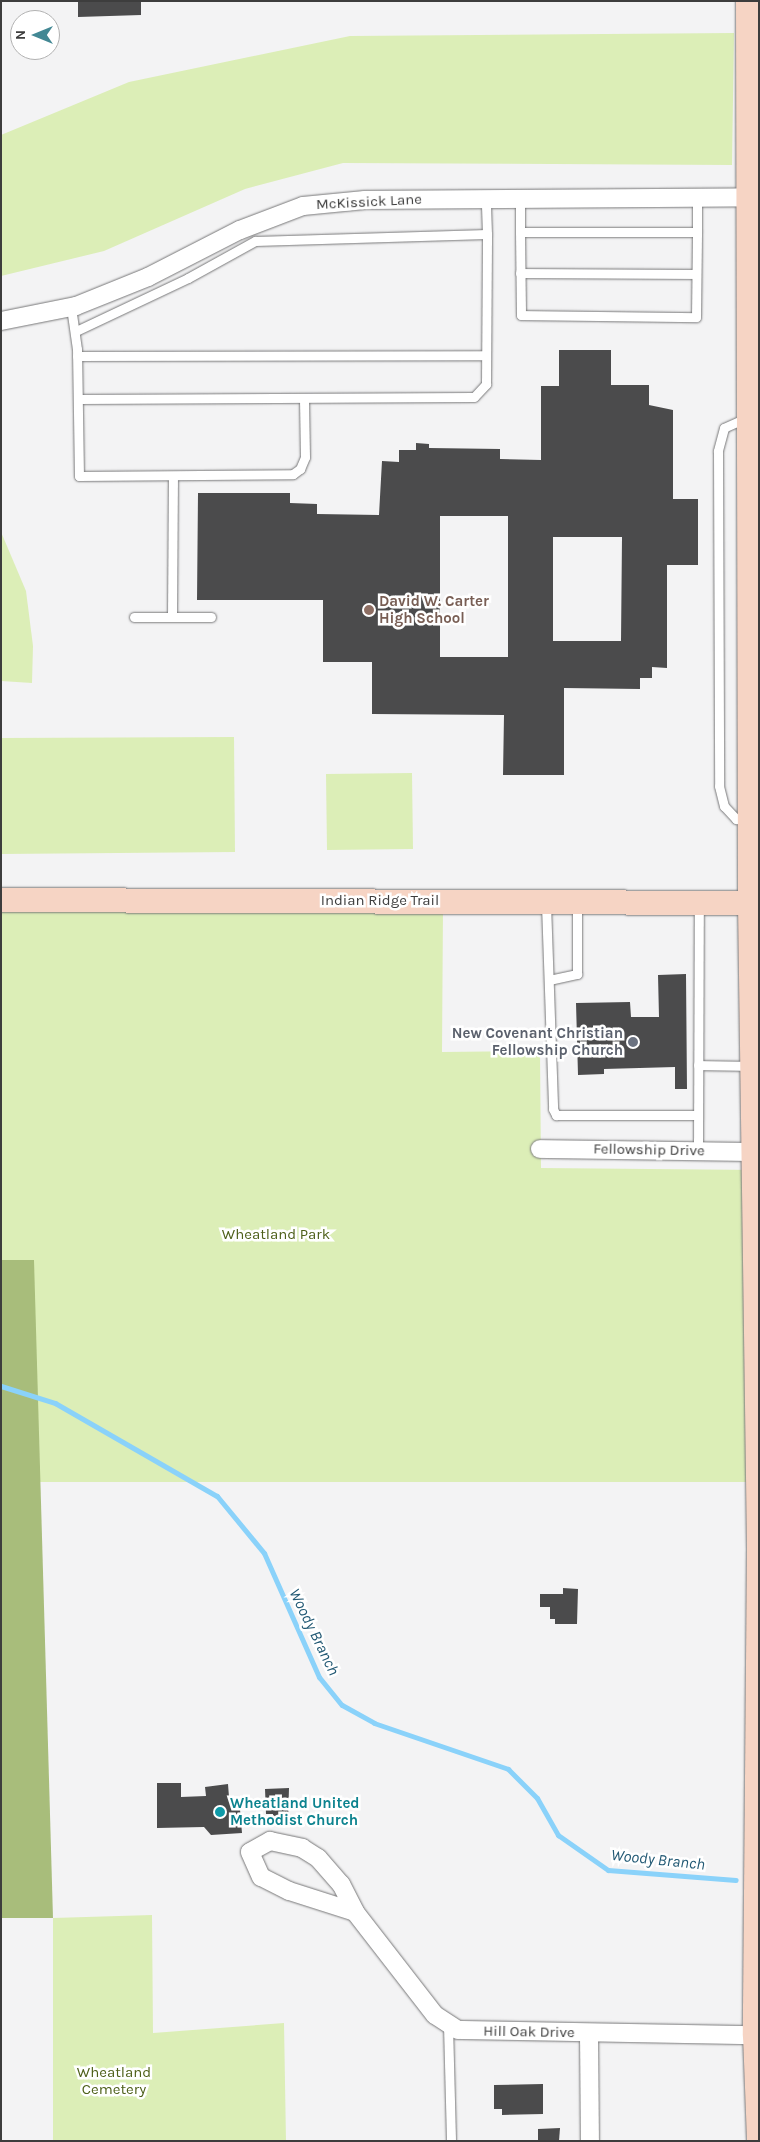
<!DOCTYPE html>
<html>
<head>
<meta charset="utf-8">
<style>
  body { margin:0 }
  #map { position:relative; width:760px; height:2142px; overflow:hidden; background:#f3f3f4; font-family:Karla,sans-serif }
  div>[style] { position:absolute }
  .green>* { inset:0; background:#dceeb7 }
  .forest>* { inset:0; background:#a8bd7b }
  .stream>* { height:5px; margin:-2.5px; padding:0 2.5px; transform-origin:2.5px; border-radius:2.5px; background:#8ad2fa }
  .building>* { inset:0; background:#4b4b4c }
  .roads { filter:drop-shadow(0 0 1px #777778) drop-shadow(0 0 1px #777778) }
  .lane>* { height:9px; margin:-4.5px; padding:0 4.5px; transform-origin:4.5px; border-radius:4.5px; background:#fff }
  .street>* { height:18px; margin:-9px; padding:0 9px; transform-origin:9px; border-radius:9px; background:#fff }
  .secondary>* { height:24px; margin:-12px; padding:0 12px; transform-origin:12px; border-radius:12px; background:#f6d4c4 }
  .dots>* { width:14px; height:14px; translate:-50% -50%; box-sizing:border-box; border:2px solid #fff; border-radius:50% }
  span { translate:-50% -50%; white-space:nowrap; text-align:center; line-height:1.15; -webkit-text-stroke:5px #fff; paint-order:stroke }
  .street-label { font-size:15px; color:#3d3d3d }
  .education-label { font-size:15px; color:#785e54; font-weight:700 }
  .left { translate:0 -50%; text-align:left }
  .worship-label { font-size:15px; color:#5b616d; font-weight:700 }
  .right { translate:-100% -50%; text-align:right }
  .park-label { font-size:15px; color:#4d5f18 }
  .culture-label { font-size:15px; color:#0d838f; font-weight:700 }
  .water-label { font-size:16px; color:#225974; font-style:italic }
  .frame { position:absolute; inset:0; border:2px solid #3d3d3d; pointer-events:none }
  .north { position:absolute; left:10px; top:10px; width:50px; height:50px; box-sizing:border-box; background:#fff; border:1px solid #b1b1b1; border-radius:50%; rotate:270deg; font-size:14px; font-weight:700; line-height:20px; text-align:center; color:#3d3d3d }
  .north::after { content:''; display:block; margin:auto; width:18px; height:22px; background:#438894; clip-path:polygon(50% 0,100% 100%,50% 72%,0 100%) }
</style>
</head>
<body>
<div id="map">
  <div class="green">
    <i style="clip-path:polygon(734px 33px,732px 165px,343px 163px,245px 189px,104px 251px,1px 276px,1px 135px,129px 82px,350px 36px)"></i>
    <i style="clip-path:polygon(1px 532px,26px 591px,33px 646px,32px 683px,1px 681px)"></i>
    <i style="clip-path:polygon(234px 737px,235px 852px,1px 854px,1px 738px)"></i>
    <i style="clip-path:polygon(412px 773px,413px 849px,327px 850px,326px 774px)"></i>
    <i style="clip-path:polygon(443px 909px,442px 1052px,540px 1051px,541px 1168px,759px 1170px,759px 1482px,36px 1482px,1px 1260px,1px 910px)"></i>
    <i style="clip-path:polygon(152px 1915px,153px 2033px,284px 2023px,286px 2141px,53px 2141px,53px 1918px)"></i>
  </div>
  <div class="forest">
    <i style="clip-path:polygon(1px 1260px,34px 1260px,53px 1918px,1px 1918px)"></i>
  </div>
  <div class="stream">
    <i style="left:1px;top:1386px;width:57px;rotate:17.5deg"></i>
    <i style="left:55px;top:1403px;width:187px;rotate:29.9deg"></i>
    <i style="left:217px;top:1496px;width:74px;rotate:50.5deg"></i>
    <i style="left:264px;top:1553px;width:136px;rotate:66.1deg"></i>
    <i style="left:319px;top:1677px;width:36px;rotate:51deg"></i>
    <i style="left:342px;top:1705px;width:37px;rotate:29deg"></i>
    <i style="left:374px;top:1723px;width:142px;rotate:18.9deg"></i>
    <i style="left:508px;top:1769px;width:41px;rotate:45deg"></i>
    <i style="left:537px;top:1798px;width:43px;rotate:60.4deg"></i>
    <i style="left:558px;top:1835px;width:61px;rotate:35deg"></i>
    <i style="left:608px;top:1870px;width:128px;rotate:4.5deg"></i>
  </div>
  <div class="building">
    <i style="clip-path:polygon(78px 1px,141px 1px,141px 15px,78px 17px)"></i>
    <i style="clip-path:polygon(evenodd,559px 350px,611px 350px,611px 385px,649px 385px,649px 405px,673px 410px,673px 499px,698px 499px,698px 565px,667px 565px,667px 668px,652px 667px,652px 678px,640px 678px,640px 689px,564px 688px,564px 775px,503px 775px,504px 715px,372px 714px,372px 662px,323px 662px,323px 600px,197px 600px,198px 493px,290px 493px,290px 503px,317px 504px,317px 514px,379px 515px,382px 461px,399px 462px,399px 450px,416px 450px,416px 443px,429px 444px,429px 448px,500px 449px,500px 459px,541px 460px,541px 386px,559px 386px,559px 350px,440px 516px,508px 516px,508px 657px,440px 657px,440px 516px,559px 350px,553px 537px,622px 537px,621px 641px,553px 641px,553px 537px)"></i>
    <i style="clip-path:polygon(686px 974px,687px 1089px,675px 1089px,675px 1067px,604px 1069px,604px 1074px,578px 1075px,576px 1003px,630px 1002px,631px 1017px,659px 1017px,658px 975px)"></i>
    <i style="clip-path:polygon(563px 1588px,578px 1589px,577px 1624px,555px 1624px,555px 1619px,550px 1619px,550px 1607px,540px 1607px,540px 1594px,563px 1594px)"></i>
    <i style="clip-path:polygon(157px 1783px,181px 1783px,181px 1797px,206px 1796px,205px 1787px,228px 1784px,229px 1797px,239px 1797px,242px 1833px,211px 1835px,204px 1827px,157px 1828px)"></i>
    <i style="clip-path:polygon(289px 1788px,288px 1822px,273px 1822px,273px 1814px,266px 1814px,265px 1789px)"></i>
    <i style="clip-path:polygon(543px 2084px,543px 2114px,502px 2115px,502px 2109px,494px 2109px,494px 2085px)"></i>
    <i style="clip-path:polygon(560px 2128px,559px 2141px,538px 2141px,538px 2129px)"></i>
  </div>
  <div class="roads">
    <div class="lane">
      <i style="left:520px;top:198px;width:34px;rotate:90deg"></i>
      <i style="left:520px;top:232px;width:177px"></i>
      <i style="left:697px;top:232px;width:35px;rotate:-90deg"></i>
      <i style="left:520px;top:232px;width:83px;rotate:89.3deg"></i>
      <i style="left:521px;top:315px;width:175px;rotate:0.7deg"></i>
      <i style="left:696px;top:317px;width:85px;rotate:-89.3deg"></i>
      <i style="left:520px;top:273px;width:176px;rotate:0.3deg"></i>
      <i style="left:71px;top:307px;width:42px;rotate:81.9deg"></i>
      <i style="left:77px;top:349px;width:127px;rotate:89.1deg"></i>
      <i style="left:79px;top:476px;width:214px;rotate:-0.5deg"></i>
      <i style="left:293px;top:474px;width:9px;rotate:-36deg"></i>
      <i style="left:300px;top:469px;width:13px;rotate:-67deg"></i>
      <i style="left:305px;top:457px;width:58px;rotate:-91deg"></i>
      <i style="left:76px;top:331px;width:124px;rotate:-25.3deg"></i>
      <i style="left:188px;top:278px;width:77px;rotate:-28.9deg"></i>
      <i style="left:255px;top:241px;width:232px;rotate:-1.7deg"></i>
      <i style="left:487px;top:234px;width:36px;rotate:-92deg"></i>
      <i style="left:77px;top:356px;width:409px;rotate:-0.1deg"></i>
      <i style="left:78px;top:399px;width:396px;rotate:-0.3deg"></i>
      <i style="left:474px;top:397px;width:18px;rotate:-47deg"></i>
      <i style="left:486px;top:384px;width:150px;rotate:-89.6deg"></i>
      <i style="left:746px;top:418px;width:24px;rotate:156deg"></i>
      <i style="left:724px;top:428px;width:24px;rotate:105deg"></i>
      <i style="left:718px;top:451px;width:335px;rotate:89.8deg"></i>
      <i style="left:719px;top:786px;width:21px;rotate:76deg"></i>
      <i style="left:724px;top:806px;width:18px;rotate:47deg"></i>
      <i style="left:736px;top:819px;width:13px"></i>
      <i style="left:134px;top:617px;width:77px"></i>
      <i style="left:172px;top:617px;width:141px;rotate:-89.6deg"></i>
      <i style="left:546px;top:904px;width:205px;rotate:88deg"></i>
      <i style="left:553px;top:1109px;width:7px;rotate:63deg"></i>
      <i style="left:556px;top:1115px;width:142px"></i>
      <i style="left:549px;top:980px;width:29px;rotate:-12deg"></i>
      <i style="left:577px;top:974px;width:70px;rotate:-90deg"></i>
      <i style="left:698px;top:1065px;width:53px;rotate:1.1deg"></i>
      <i style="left:698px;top:1151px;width:247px;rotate:-89.8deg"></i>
      <i style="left:448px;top:2025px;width:116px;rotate:88.5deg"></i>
    </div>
    <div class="street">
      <i style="left:1px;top:321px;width:76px;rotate:-11.3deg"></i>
      <i style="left:76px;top:306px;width:78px;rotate:-21.9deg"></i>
      <i style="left:148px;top:277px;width:103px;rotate:-27.1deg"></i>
      <i style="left:240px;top:230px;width:67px;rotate:-20.9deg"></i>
      <i style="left:303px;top:206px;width:62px;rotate:-5.5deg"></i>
      <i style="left:365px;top:200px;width:394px;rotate:-0.4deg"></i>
      <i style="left:540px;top:1149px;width:219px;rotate:0.8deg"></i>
      <i style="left:270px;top:1841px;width:33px;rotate:12deg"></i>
      <i style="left:302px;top:1848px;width:19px;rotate:32deg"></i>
      <i style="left:318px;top:1858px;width:35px;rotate:49deg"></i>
      <i style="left:341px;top:1884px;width:31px;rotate:63deg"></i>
      <i style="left:355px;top:1912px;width:69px;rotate:-162.3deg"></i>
      <i style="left:289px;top:1891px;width:31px;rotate:-153deg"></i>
      <i style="left:261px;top:1877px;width:27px;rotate:-114deg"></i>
      <i style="left:250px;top:1852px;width:23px;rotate:-29deg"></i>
      <i style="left:355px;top:1912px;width:130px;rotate:52.2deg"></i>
      <i style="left:435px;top:2015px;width:27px;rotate:33deg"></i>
      <i style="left:458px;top:2030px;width:301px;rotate:1deg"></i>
      <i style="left:589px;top:2033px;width:108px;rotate:89.5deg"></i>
    </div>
    <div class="secondary">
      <i style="left:748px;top:1px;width:902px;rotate:89.87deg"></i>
      <i style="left:750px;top:903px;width:646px;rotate:89.2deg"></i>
      <i style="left:759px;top:1549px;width:486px;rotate:90.5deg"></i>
      <i style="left:755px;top:2035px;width:106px;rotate:87.8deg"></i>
      <i style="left:1px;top:900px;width:758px;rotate:0.23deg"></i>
    </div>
  </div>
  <div class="dots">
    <i style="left:369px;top:610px;background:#8d6e63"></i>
    <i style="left:633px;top:1042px;background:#6b7280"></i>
    <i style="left:220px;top:1812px;background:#0f9aa8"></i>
  </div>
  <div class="street-label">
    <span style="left:369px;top:202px;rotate:-3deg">McKissick Lane</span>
    <span style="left:380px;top:901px">Indian Ridge Trail</span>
    <span style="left:649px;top:1150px;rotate:1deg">Fellowship Drive</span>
    <span style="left:529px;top:2032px;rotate:1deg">Hill Oak Drive</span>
  </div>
  <div class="education-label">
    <span class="left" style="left:379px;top:610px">David W. Carter<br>High School</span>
  </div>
  <div class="worship-label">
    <span class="right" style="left:623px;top:1042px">New Covenant Christian<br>Fellowship Church</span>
  </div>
  <div class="park-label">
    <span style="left:276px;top:1235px">Wheatland Park</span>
    <span style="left:114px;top:2081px">Wheatland<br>Cemetery</span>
  </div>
  <div class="culture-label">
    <span class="left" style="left:230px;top:1812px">Wheatland United<br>Methodist Church</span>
  </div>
  <div class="water-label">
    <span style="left:314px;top:1632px;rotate:64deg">Woody Branch</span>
    <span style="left:658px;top:1860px;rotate:6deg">Woody Branch</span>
  </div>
  <div class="frame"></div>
  <div class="north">N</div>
</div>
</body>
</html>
